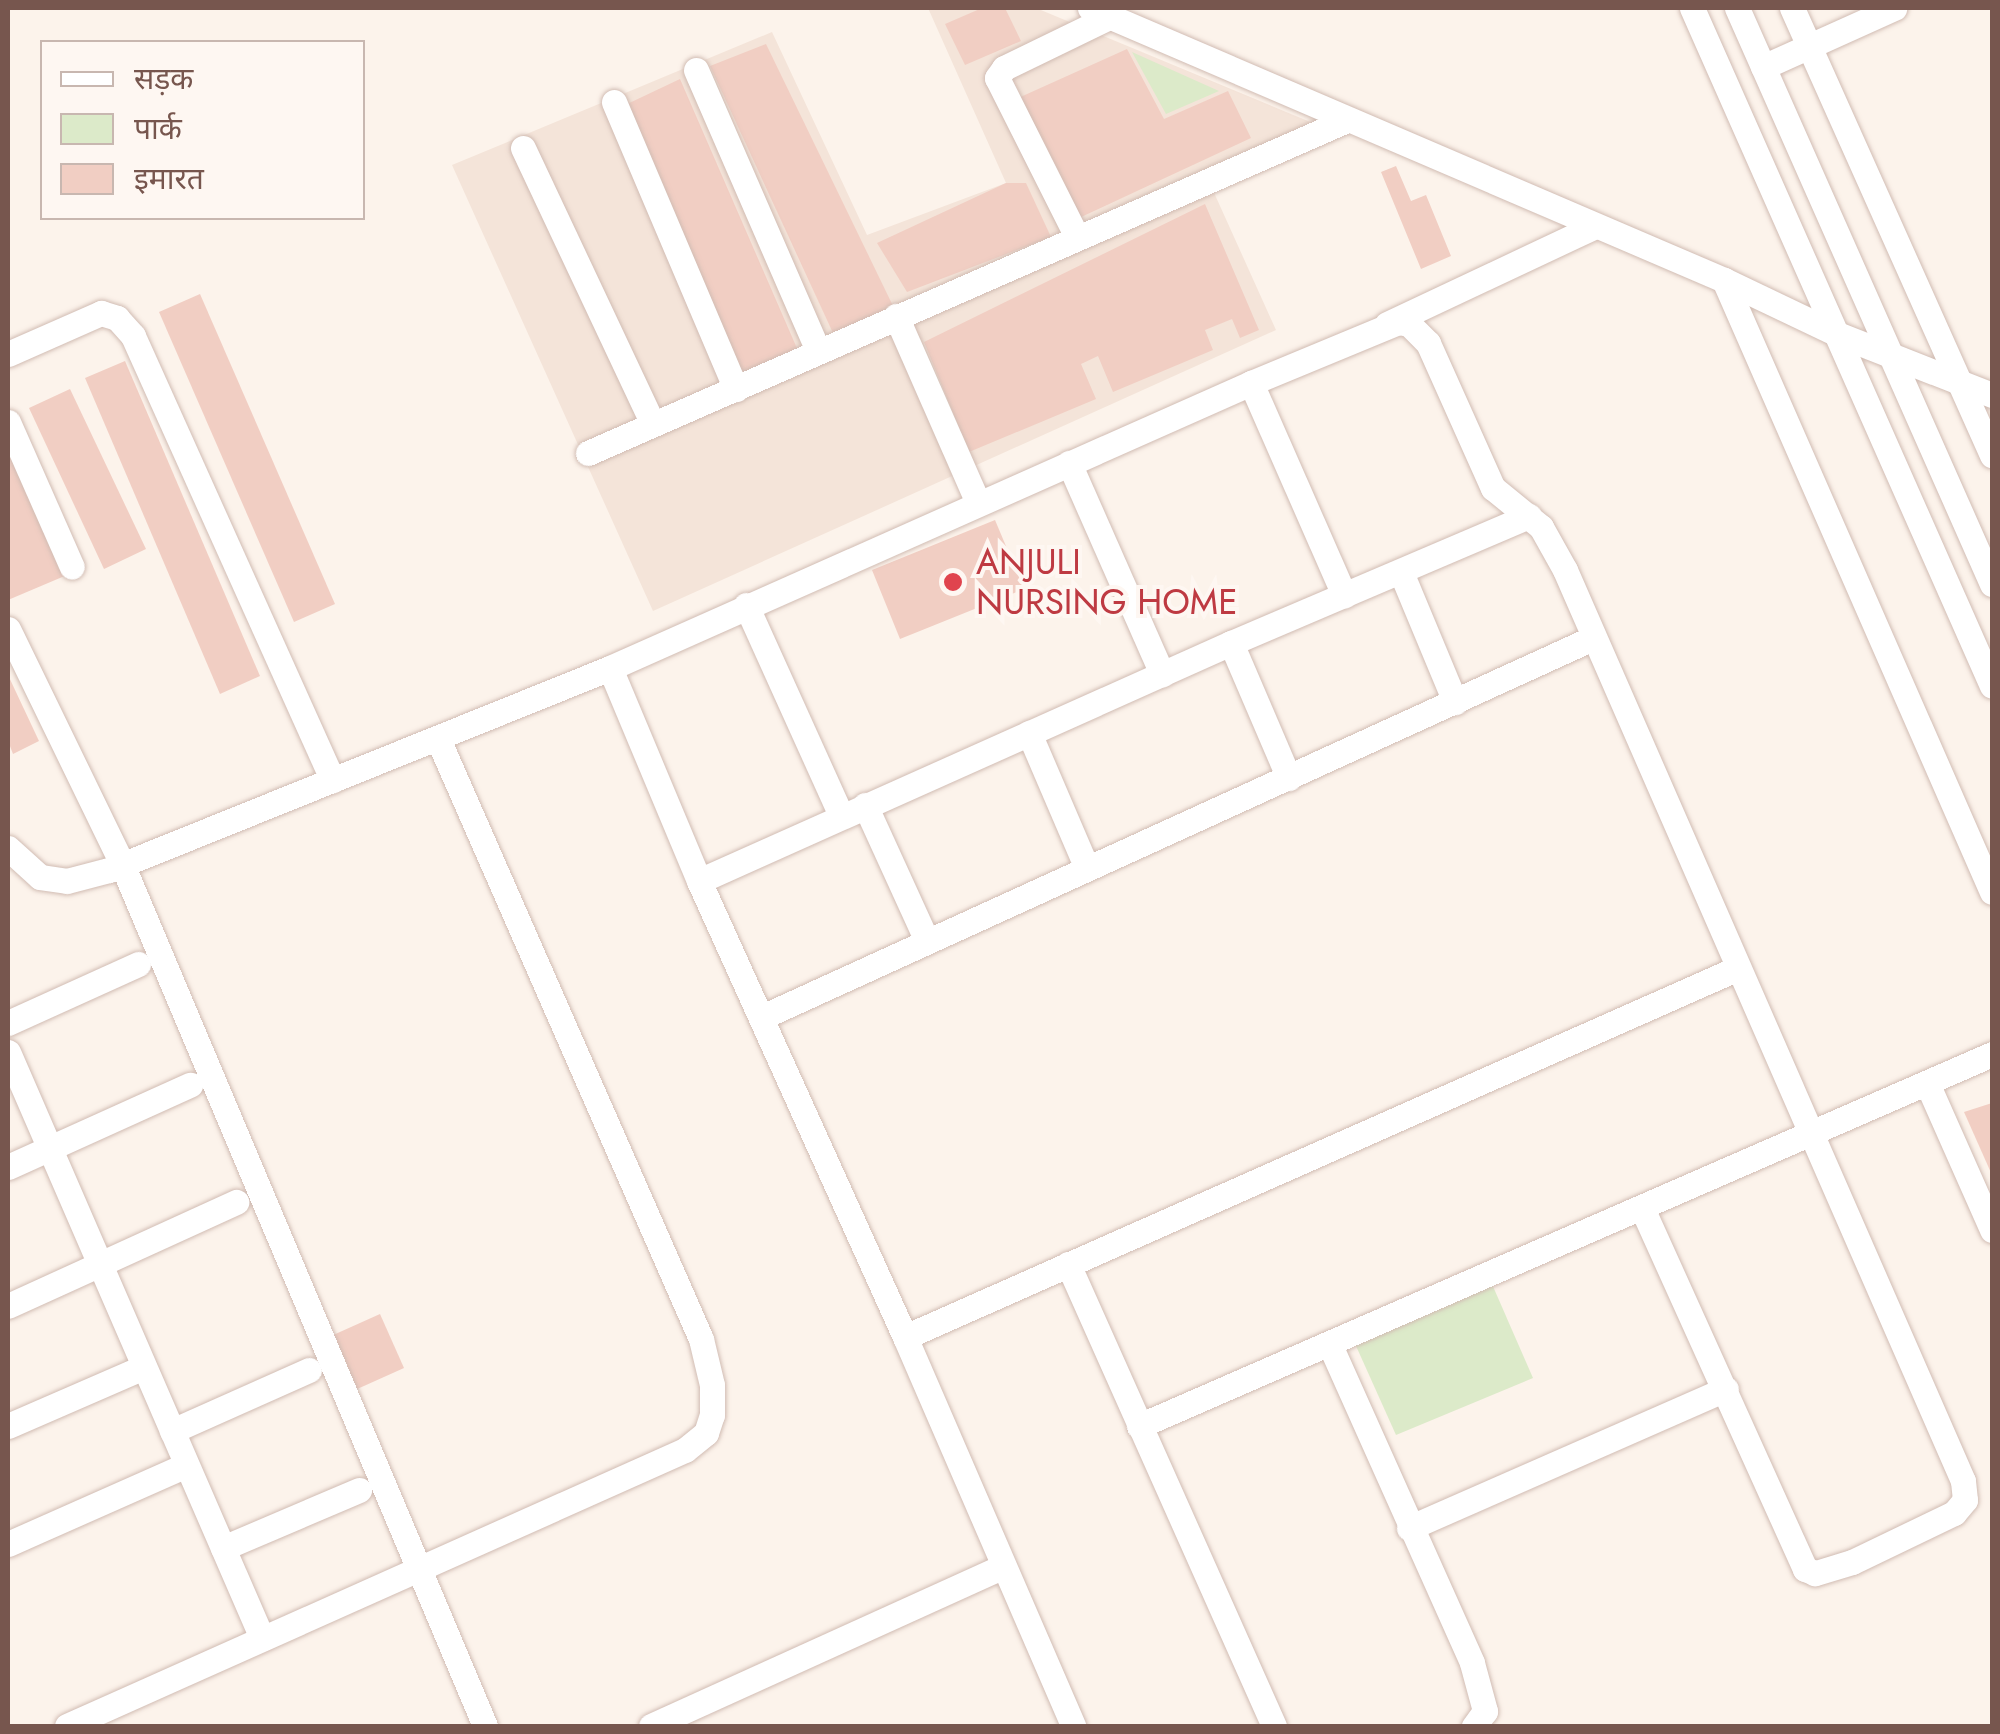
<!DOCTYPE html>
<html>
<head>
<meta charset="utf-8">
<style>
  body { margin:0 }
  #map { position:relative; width:2000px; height:1734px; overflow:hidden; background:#fcf3eb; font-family:Jost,"Noto Sans Devanagari",sans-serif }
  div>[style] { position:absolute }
  .residential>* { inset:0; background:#f4e4d9 }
  .green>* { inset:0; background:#dceac9 }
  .building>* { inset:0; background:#f1cec3 }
  .roads { filter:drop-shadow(0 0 2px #d1bcb3) drop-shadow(0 0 2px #d1bcb3) }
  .minor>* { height:25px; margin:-12.5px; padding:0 12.5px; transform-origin:12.5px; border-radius:12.5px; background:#fff }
  .dots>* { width:28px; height:28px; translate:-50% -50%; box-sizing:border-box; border:5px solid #fef7f2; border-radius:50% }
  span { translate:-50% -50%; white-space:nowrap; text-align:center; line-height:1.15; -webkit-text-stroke:8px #fef7f2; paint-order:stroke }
  .health-label { font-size:35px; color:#be3a42 }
  .left { translate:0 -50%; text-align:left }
  .frame { position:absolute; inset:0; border:10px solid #77564e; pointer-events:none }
  .legend { position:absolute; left:40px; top:40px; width:325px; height:180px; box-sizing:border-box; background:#fef7f2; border:2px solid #c8b7b0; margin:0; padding:12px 18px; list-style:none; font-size:30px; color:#77564e }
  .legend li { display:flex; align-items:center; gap:20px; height:50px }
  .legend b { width:50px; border:2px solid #c8b7b0 }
</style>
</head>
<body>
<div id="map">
  <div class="residential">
    <i style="clip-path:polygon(928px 8px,1036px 8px,1332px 131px,1211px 186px,1276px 330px,653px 611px,452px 165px,772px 32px,867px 235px,1006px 183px)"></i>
  </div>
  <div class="green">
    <i style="clip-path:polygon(1132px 52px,1219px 91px,1166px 114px)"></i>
    <i style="clip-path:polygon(1488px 1275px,1533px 1378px,1396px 1435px,1352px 1337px)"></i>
  </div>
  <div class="building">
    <i style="clip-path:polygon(982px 8px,1005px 8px,1021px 41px,965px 65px,945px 24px)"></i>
    <i style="clip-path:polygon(766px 44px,894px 308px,833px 333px,710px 66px)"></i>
    <i style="clip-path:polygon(1127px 49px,1164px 119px,1228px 91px,1251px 138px,1079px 218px,1016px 99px)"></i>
    <i style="clip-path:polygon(680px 79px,799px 353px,740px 380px,623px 106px)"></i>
    <i style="clip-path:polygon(1396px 166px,1411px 201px,1426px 195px,1451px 256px,1421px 269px,1381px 172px)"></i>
    <i style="clip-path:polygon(1006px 183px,1026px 183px,1051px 237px,907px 292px,877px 243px)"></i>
    <i style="clip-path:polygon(1205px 204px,1259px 330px,1240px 338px,1232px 319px,1205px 330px,1213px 350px,1113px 392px,1098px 356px,1081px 364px,1096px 399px,969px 452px,924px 342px)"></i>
    <i style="clip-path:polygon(200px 294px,335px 604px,294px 622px,159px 312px)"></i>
    <i style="clip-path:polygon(125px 361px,260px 676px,220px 694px,85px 378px)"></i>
    <i style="clip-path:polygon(70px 389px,146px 549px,104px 569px,29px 408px)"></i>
    <i style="clip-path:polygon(8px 439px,67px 575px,8px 600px)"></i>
    <i style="clip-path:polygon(995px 520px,1024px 589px,900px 639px,872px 570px)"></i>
    <i style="clip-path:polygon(8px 675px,39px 741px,13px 754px,8px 741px)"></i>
    <i style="clip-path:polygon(1992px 1103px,1992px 1175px,1964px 1112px)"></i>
    <i style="clip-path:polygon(380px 1314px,404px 1368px,355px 1390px,331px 1336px)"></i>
  </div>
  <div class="roads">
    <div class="minor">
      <i style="left:1090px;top:8px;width:690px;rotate:23.22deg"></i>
      <i style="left:1724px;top:280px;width:125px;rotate:25.5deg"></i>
      <i style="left:1837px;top:334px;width:167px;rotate:21.5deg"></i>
      <i style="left:1692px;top:8px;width:741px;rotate:66.13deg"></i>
      <i style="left:1737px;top:8px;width:630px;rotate:66.12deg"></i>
      <i style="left:1792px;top:8px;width:490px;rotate:65.9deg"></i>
      <i style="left:1763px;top:67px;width:144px;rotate:-24.2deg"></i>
      <i style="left:696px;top:70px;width:305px;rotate:66.5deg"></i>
      <i style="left:614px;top:102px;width:312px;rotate:67deg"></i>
      <i style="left:523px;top:148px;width:305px;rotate:64.8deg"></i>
      <i style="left:1077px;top:237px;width:178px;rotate:-116.7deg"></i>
      <i style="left:997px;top:78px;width:12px;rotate:-55deg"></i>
      <i style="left:1004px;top:68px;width:119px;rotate:-25.9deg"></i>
      <i style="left:1724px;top:280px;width:668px;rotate:66.35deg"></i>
      <i style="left:896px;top:316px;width:204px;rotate:66.3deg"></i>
      <i style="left:1387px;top:324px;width:230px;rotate:-25.2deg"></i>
      <i style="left:8px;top:354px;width:102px;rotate:-23.8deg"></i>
      <i style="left:101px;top:313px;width:17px;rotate:17deg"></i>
      <i style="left:117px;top:318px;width:24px;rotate:48deg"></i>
      <i style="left:133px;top:336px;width:487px;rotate:65.8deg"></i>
      <i style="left:1251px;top:383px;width:232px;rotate:66.3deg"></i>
      <i style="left:8px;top:422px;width:158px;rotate:66.2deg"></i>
      <i style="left:588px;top:453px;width:829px;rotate:-23.69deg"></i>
      <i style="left:1069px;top:463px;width:231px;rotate:66.2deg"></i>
      <i style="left:1401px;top:572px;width:141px;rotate:67.4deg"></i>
      <i style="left:746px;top:605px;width:230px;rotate:65.7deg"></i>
      <i style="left:8px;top:629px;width:261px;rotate:64.1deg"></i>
      <i style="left:122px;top:864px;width:935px;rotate:67.16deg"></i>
      <i style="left:1231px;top:643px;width:147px;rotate:66.8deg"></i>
      <i style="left:610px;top:668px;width:231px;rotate:67.3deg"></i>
      <i style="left:699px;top:881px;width:500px;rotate:65.69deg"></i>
      <i style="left:905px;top:1337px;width:424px;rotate:66.6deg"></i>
      <i style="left:1029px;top:733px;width:145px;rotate:66.8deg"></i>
      <i style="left:865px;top:805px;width:147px;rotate:65.5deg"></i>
      <i style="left:8px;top:848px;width:43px;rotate:42.2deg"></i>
      <i style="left:40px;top:877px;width:27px;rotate:8deg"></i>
      <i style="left:67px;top:881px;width:43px;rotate:-14.7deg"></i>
      <i style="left:109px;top:870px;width:540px;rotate:-21.96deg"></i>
      <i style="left:610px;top:668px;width:702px;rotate:-23.97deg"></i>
      <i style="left:1251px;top:383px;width:159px;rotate:-22.5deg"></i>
      <i style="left:1398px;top:322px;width:11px;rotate:10deg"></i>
      <i style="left:1409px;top:324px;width:27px;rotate:45deg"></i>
      <i style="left:1428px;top:343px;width:159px;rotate:65.9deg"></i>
      <i style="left:1493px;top:488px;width:62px;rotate:39.1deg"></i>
      <i style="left:1541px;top:527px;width:49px;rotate:60.8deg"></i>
      <i style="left:1565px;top:570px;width:994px;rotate:66.4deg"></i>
      <i style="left:1963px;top:1481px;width:19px;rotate:84deg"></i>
      <i style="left:1965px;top:1500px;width:17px;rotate:130deg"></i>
      <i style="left:1954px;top:1513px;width:113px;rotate:154.3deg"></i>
      <i style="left:1852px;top:1562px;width:39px;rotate:163deg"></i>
      <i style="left:1815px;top:1573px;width:11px;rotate:-158deg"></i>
      <i style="left:1805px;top:1569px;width:396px;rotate:-114.3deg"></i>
      <i style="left:699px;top:881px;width:583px;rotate:-24.1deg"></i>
      <i style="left:1231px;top:643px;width:324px;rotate:-23.1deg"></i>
      <i style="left:762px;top:1017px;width:913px;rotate:-24.52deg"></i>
      <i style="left:8px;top:1023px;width:143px;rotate:-24.4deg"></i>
      <i style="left:8px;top:1052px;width:639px;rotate:66.57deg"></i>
      <i style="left:1927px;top:1083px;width:161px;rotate:66.1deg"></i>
      <i style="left:8px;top:1167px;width:200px;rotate:-24.3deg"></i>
      <i style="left:1068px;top:1264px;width:506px;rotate:65.97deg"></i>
      <i style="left:8px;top:1306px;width:251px;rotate:-24.5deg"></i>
      <i style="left:905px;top:1337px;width:909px;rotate:-23.89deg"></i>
      <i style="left:1330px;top:1345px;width:348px;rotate:65.9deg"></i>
      <i style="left:1472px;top:1663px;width:50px;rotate:74.8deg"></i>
      <i style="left:1485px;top:1711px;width:19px;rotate:126deg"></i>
      <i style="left:8px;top:1426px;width:148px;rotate:-23.5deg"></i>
      <i style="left:1139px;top:1426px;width:931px;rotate:-23.56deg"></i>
      <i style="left:172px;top:1431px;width:150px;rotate:-24deg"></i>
      <i style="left:1409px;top:1528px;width:346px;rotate:-23.7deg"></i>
      <i style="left:8px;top:1544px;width:195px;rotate:-23.9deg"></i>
      <i style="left:223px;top:1548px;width:148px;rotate:-23.1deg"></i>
      <i style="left:67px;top:1726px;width:677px;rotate:-24.07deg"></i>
      <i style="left:685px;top:1450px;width:27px;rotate:-39deg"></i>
      <i style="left:706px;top:1433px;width:19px;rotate:-72deg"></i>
      <i style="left:712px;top:1415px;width:30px;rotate:-90deg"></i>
      <i style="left:712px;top:1385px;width:47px;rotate:-103.4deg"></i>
      <i style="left:701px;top:1339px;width:655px;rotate:-113.67deg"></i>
      <i style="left:651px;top:1726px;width:385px;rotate:-24.4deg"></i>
    </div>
  </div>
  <div class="dots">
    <i style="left:953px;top:582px;background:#e0444e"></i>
  </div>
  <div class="health-label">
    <span class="left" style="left:976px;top:582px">ANJULI<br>NURSING HOME</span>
  </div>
  <div class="frame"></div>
  <ul class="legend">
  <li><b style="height:12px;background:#fff"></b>सड़क</li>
  <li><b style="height:28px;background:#dceac9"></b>पार्क</li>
  <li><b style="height:28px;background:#f1cec3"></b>इमारत</li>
  </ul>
</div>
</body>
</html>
